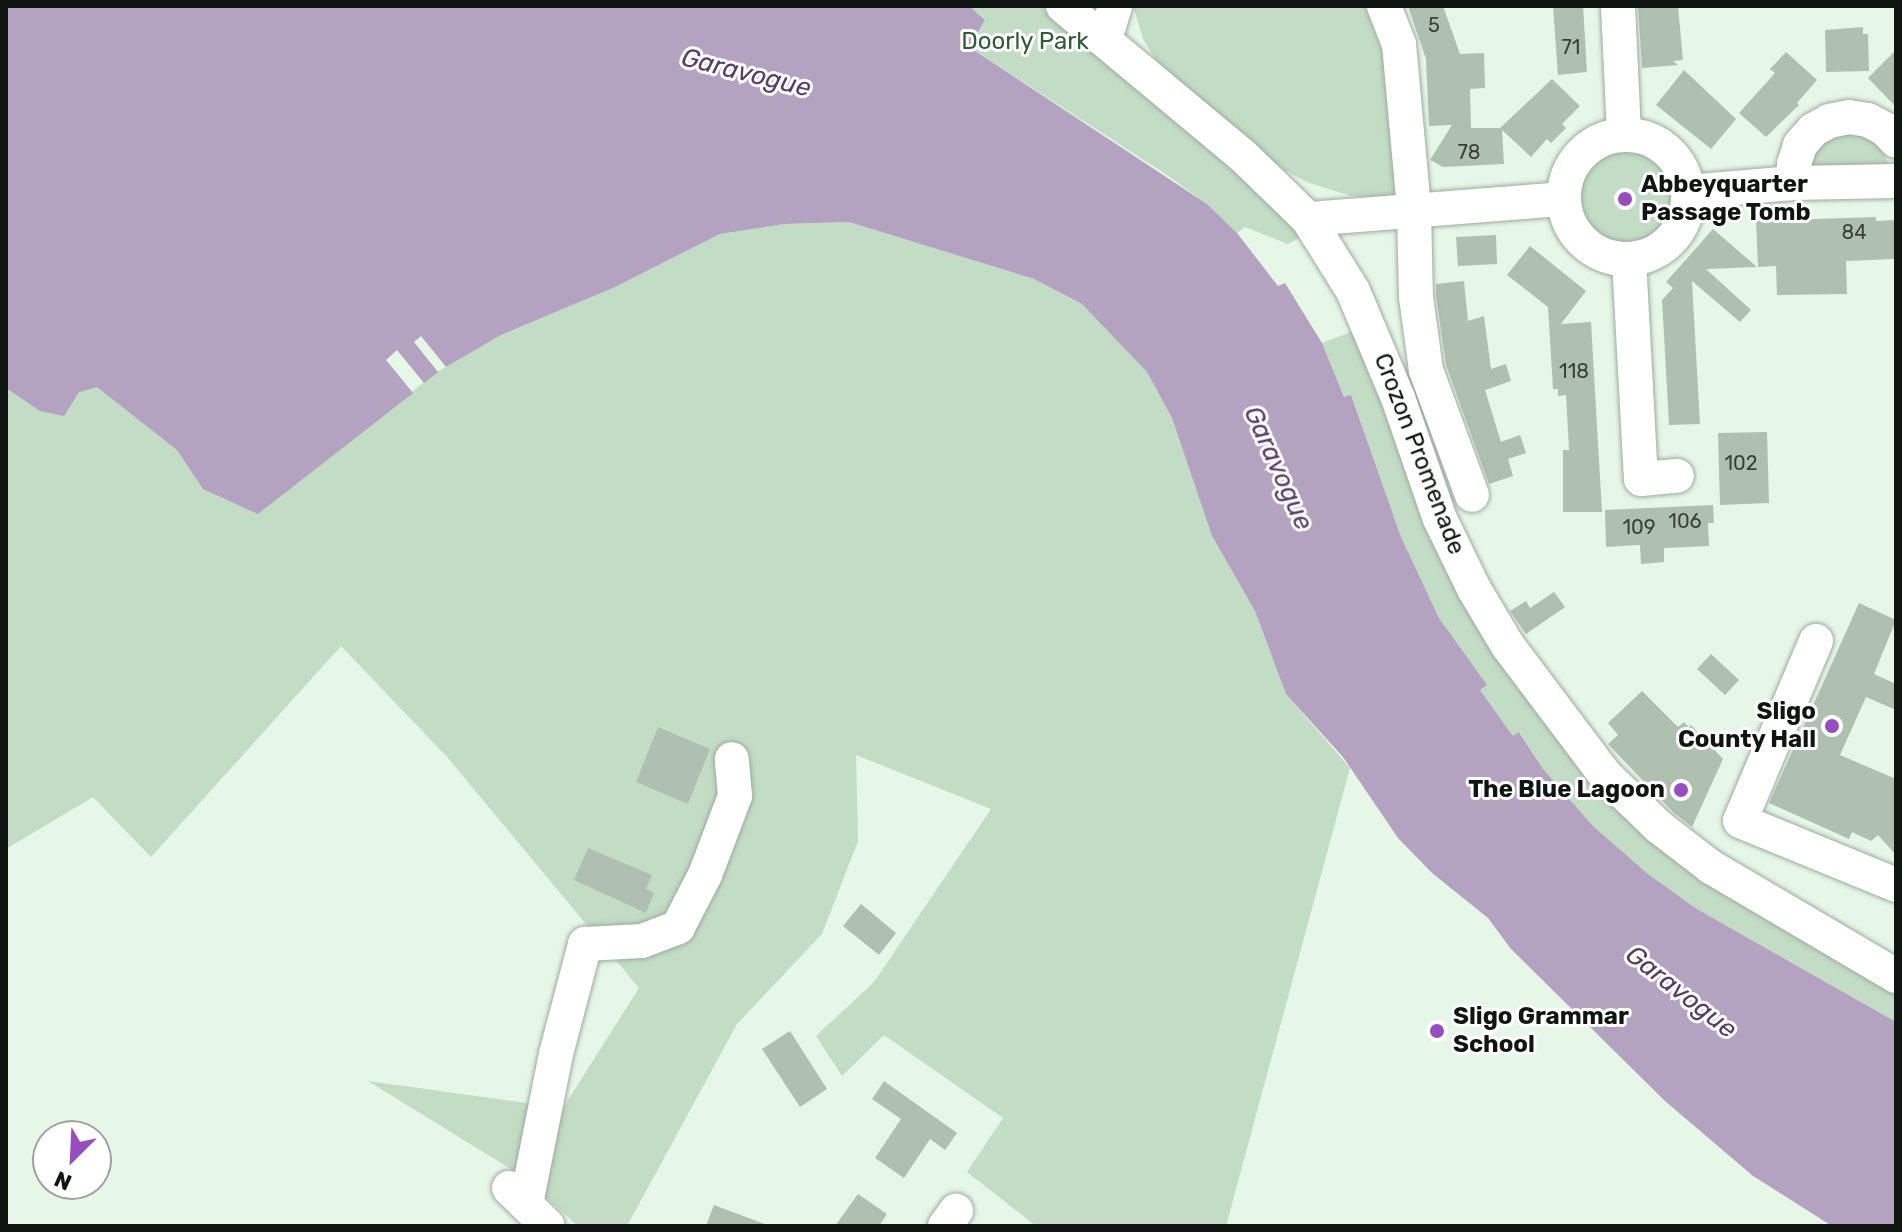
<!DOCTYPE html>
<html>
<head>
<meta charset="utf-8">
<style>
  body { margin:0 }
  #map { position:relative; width:1902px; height:1232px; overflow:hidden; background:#e6f7e7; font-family:Rubik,sans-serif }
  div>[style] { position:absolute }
  .green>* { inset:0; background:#c3dcc5 }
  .round { border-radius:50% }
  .water>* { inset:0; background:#b3a2c0 }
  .building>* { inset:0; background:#afc0b0 }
  .roads { filter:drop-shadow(0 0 2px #9cac9d) drop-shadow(0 0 2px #9cac9d) }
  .minor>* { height:34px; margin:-17px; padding:0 17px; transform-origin:17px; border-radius:17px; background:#fff }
  .minor>.ring { margin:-17px; padding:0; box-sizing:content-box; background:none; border:34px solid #fff; border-radius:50% }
  .dots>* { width:22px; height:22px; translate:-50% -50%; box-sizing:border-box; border:4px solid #fff; border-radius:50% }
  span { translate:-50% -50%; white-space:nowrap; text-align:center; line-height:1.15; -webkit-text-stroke:6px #fff; paint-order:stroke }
  .number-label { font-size:20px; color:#374038 }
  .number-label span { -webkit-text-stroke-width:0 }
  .park-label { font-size:24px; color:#2f5b36 }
  .poi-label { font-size:24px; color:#0f1510; font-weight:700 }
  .left { translate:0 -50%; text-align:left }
  .right { translate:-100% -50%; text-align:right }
  .street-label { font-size:24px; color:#0f1510 }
  .water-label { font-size:26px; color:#563c67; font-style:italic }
  .frame { position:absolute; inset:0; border:8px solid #0f1510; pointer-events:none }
  .north { position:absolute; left:32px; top:1120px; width:80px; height:80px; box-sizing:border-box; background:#fff; border:2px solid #9fa19f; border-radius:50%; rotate:204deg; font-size:22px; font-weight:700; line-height:32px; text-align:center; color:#0f1510 }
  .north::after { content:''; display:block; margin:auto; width:28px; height:36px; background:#964dc0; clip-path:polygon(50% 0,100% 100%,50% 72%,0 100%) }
</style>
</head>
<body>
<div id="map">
  <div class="green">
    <i style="clip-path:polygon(969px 6px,1041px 6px,1255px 182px,1305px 235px,1288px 244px,1245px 227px,1237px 233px,1207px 204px,1167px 175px,969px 47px,985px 20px)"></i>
    <i style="clip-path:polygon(1133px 6px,1365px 6px,1383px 54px,1393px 157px,1404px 190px,1388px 197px,1351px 196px,1309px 183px,1284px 170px,1155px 59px,1143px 39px)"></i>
    <i style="clip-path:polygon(1861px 131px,1882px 146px,1890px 170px,1808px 171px,1810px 158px,1825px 138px)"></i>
    <i class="round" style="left:1575px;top:146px;width:102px;height:102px"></i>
    <i style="clip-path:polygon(849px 222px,1034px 279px,1082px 304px,1108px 330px,1147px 372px,1172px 418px,1212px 536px,1255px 611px,1286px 694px,1350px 768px,1226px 1226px,1036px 1226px,967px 1172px,1003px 1118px,884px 1035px,842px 1076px,816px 1036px,874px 982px,991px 809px,856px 755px,858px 841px,822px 934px,737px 1024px,627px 1226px,578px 1226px,524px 1177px,368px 1081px,563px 1108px,639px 988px,448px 758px,341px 646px,151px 857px,93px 797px,6px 849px,6px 366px,93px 367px,258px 514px,437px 372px,501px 335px,613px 288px,720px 234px,784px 224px)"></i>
    <i style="clip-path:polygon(1356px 330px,1554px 726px,1896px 992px,1896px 1022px,1697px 909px,1648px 874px,1593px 826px,1543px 769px,1520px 732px,1513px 736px,1480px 690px,1487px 685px,1439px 618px,1401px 537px,1351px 395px,1344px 397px,1322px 343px)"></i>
  </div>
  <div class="water">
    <i style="clip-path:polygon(6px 6px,969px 6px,985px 20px,969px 47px,1207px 204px,1237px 233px,1278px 286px,1285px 283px,1322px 343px,1344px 397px,1351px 395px,1401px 537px,1439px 618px,1487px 685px,1480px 690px,1513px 736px,1519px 732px,1543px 769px,1593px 826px,1648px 874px,1697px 909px,1896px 1022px,1896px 1226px,1832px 1226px,1753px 1176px,1665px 1101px,1511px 949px,1488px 918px,1432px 873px,1398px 838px,1343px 757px,1286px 694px,1255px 611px,1212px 536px,1172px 418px,1147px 372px,1082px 304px,1034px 279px,849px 222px,784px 224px,720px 234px,613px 288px,501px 335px,446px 367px,421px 336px,414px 342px,438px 372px,424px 383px,397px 350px,386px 360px,413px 393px,258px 514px,203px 489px,177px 450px,97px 387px,79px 392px,64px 416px,40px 411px,6px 388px)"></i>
  </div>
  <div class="building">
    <i style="clip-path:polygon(1408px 6px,1443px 6px,1460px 54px,1484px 53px,1485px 88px,1470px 89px,1471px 128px,1500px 128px,1552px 79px,1580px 106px,1562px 124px,1566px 128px,1551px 143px,1547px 139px,1531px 157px,1502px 130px,1504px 164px,1443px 167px,1430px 160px,1452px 125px,1429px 126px,1426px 59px)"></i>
    <i style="clip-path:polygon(1553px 6px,1583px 6px,1587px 72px,1558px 75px)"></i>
    <i style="clip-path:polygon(1638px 6px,1678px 6px,1683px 60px,1673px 61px,1678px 65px,1642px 68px)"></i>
    <i style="clip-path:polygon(1863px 27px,1863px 34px,1868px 34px,1869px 71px,1826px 72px,1825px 30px)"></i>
    <i style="clip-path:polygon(1896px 50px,1896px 107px,1868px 78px)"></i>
    <i style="clip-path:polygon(1786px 52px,1817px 80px,1797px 103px,1799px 105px,1766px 137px,1739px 113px,1775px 73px,1770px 69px)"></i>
    <i style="clip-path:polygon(1684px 70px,1736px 119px,1711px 149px,1656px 105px)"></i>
    <i style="clip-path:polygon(1876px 217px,1876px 221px,1895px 220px,1894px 259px,1846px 261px,1847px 294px,1777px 295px,1776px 266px,1758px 267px,1756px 221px)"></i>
    <i style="clip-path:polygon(1713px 229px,1757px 267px,1706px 269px,1751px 310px,1740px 322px,1692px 281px,1700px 424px,1669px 425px,1662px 300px,1673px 288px,1666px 282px)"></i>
    <i style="clip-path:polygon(1496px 235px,1497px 264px,1458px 266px,1456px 237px)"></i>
    <i style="clip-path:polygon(1530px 246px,1586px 291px,1561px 324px,1591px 322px,1602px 512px,1563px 512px,1563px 450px,1569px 450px,1566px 395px,1558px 396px,1558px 389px,1553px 389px,1548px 307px,1507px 275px)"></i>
    <i style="clip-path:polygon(1464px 281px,1468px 321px,1484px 316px,1491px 369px,1506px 364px,1511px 381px,1485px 390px,1501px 442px,1520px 435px,1526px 453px,1508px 459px,1513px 476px,1489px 484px,1446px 365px,1436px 295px,1436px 284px)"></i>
    <i style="clip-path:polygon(1767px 432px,1769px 503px,1720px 505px,1718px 433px)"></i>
    <i style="clip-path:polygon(1713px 505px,1714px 523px,1708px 523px,1709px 546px,1664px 548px,1664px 562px,1641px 564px,1640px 545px,1606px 547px,1605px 510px)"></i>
    <i style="clip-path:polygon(1554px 592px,1565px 607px,1526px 634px,1510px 611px,1526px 601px,1530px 608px)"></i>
    <i style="clip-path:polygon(1859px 603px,1896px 620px,1874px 674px,1896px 684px,1896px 710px,1866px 697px,1840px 755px,1896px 779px,1896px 855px,1878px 835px,1871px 841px,1852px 832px,1849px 839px,1769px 803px)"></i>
    <i style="clip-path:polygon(1711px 654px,1739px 680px,1725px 695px,1697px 669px)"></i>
    <i style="clip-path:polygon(1642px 691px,1678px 727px,1684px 722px,1689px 727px,1691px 725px,1723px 759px,1692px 827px,1674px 813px,1608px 744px,1618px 735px,1608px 723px)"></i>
    <i style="clip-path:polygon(658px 727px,710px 749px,688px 804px,636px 782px)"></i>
    <i style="clip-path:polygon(588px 848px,652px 875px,646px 889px,654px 893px,646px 913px,574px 880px)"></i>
    <i style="clip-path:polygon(861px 904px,896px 933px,879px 955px,843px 926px)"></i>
    <i style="clip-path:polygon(790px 1031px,827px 1089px,800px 1107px,762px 1049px)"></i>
    <i style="clip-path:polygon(884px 1081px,957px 1133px,945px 1150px,930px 1139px,904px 1178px,875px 1158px,901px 1119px,872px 1099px)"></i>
    <i style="clip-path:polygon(858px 1194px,887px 1214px,879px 1226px,835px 1226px)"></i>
    <i style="clip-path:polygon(714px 1205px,765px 1224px,765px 1226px,706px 1226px)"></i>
  </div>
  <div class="roads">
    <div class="minor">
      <i style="left:1063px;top:6px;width:233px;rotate:39.8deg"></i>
      <i style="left:1242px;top:155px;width:92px;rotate:44.1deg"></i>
      <i style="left:1308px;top:219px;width:85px;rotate:58deg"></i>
      <i style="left:1353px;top:291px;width:116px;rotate:67.2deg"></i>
      <i style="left:1398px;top:398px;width:128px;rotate:70.9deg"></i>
      <i style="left:1440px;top:519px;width:78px;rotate:64.1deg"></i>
      <i style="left:1474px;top:589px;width:66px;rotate:59.2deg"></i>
      <i style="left:1508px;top:646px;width:163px;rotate:53deg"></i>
      <i style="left:1606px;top:776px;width:74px;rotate:43.9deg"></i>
      <i style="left:1659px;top:827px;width:66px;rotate:37.6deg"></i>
      <i style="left:1711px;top:867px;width:215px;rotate:30.5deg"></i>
      <i style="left:1384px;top:6px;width:41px;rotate:68.5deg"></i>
      <i style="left:1399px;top:44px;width:167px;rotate:84.8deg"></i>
      <i style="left:1414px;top:210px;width:87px;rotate:88.7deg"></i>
      <i style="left:1416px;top:297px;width:74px;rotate:82.2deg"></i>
      <i style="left:1426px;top:370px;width:133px;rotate:69.8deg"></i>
      <i style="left:1618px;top:6px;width:129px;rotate:87.3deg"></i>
      <i style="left:1101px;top:38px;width:14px;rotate:-56deg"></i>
      <i style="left:1109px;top:26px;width:21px;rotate:-73deg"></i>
      <i class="ring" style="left:1564px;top:135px;width:90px;height:90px"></i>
      <i style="left:1793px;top:183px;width:19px;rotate:-87deg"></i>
      <i style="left:1794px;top:164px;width:20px;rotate:-72deg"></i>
      <i style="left:1800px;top:145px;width:20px;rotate:-49deg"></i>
      <i style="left:1813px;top:130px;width:18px;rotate:-29deg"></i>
      <i style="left:1829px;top:121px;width:20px;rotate:-11deg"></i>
      <i style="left:1849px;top:117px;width:19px;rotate:9deg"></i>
      <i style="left:1868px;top:120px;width:19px;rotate:28deg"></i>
      <i style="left:1885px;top:129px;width:16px;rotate:47deg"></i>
      <i style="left:1688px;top:192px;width:105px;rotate:-4.9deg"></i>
      <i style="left:1793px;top:183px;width:103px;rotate:-1.1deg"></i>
      <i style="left:1308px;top:219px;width:256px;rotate:-4.5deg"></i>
      <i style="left:1629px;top:259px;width:220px;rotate:86.9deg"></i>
      <i style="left:1641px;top:479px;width:36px;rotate:-5deg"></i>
      <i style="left:1816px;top:641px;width:195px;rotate:112.9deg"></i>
      <i style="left:1740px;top:821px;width:169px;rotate:22.3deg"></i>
      <i style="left:509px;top:1188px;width:54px;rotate:44.3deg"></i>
      <i style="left:526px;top:1204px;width:153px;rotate:-78.7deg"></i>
      <i style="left:556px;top:1054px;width:114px;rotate:-75.2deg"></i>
      <i style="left:585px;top:944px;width:57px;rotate:-3deg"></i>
      <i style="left:642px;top:941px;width:39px;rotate:-21deg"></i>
      <i style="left:678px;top:927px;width:59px;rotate:-62.6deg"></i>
      <i style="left:705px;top:875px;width:85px;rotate:-69.2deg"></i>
      <i style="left:735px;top:796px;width:37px;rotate:-95deg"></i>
      <i style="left:945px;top:1226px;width:19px;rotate:-54deg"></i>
    </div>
  </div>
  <div class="dots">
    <i style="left:1625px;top:199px;background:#964dc0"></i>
    <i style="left:1832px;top:726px;background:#964dc0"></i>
    <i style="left:1681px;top:790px;background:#964dc0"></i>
    <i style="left:1437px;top:1031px;background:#964dc0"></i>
  </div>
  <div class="number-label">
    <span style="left:1434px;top:25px">5</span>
    <span style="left:1571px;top:47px">71</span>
    <span style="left:1469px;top:152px">78</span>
    <span style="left:1854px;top:232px">84</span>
    <span style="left:1574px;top:371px">118</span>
    <span style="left:1741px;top:463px">102</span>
    <span style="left:1685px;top:521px">106</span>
    <span style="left:1639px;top:527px">109</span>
  </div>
  <div class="park-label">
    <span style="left:1025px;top:42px">Doorly Park</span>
  </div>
  <div class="poi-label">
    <span class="left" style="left:1641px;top:199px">Abbeyquarter<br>Passage Tomb</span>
    <span class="right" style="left:1816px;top:726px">Sligo<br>County Hall</span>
    <span class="right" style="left:1665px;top:790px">The Blue Lagoon</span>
    <span class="left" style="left:1453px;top:1031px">Sligo Grammar<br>School</span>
  </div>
  <div class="street-label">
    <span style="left:1419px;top:454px;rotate:69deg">Crozon Promenade</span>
  </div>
  <div class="water-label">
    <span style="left:746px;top:73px;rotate:14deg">Garavogue</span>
    <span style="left:1278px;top:468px;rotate:66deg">Garavogue</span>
    <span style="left:1681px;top:992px;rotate:38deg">Garavogue</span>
  </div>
  <div class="frame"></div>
  <div class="north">N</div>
</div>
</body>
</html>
